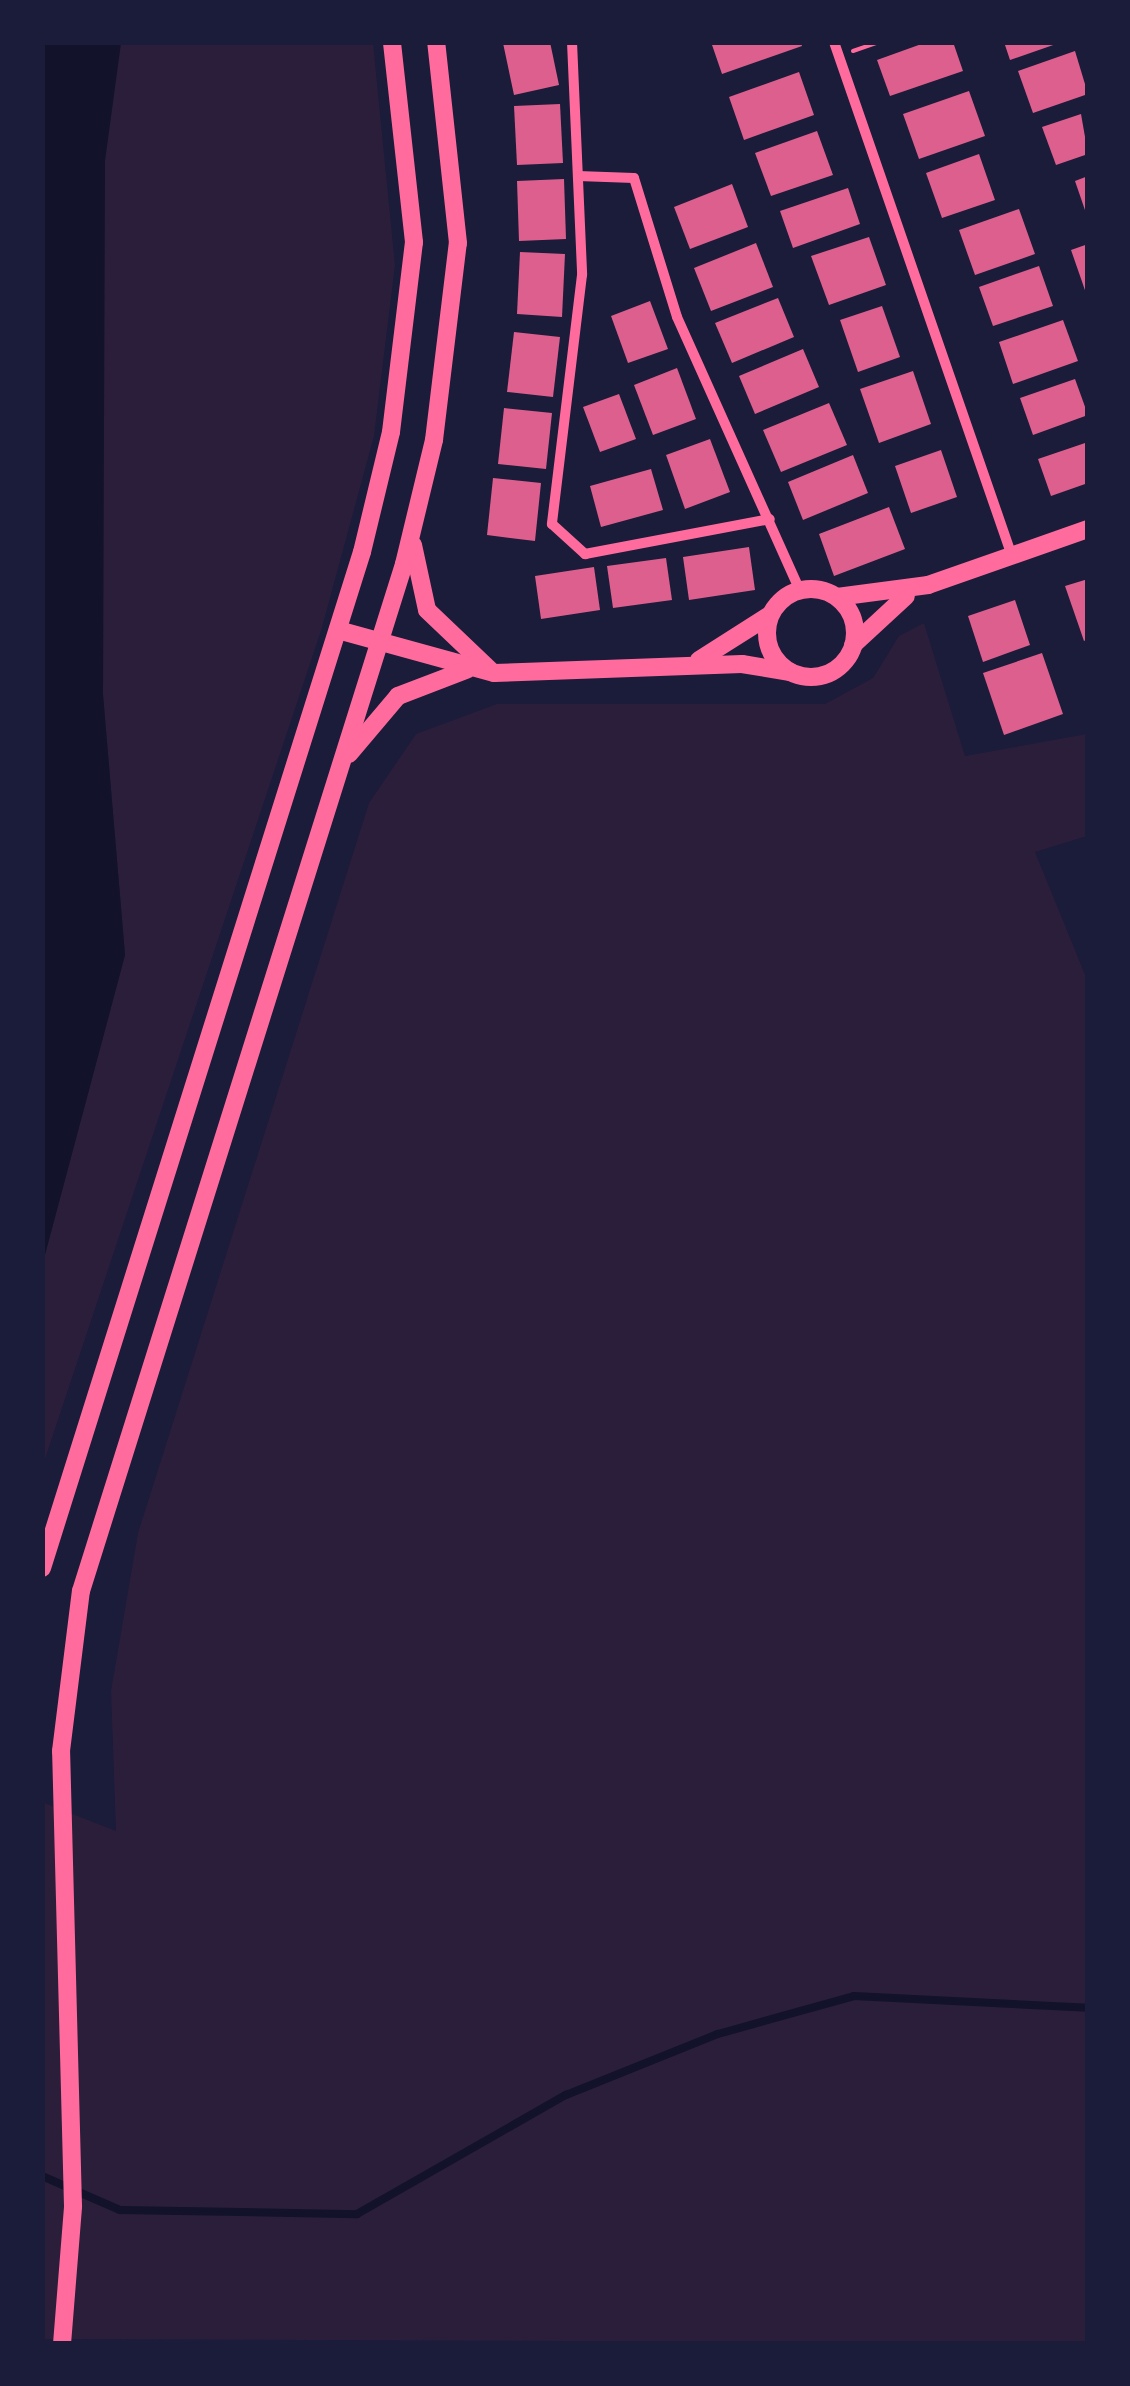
<!DOCTYPE html>
<html>
<head>
<meta charset="utf-8">
<style>
  body { margin:0 }
  #map { position:relative; width:1130px; height:2386px; overflow:hidden; background:#1b1b3a; font-family:Montserrat,sans-serif }
  div>[style] { position:absolute }
  .green>* { inset:0; background:#2a1e3b }
  .water>* { inset:0; background:#12122b }
  .stream>* { height:8px; margin:-4px; padding:0 4px; transform-origin:4px; border-radius:4px; background:#12122b }
  .building>* { inset:0; background:#dd5f8e }
  .path>* { height:4px; margin:-2px; padding:0 2px; transform-origin:2px; border-radius:2px; background:#ff6b9d }
  .minor>* { height:10px; margin:-5px; padding:0 5px; transform-origin:5px; border-radius:5px; background:#ff6b9d }
  .tertiary>* { height:18px; margin:-9px; padding:0 9px; transform-origin:9px; border-radius:9px; background:#ff6b9d }
  .tertiary>.ring { margin:-9px; padding:0; box-sizing:content-box; background:none; border:18px solid #ff6b9d; border-radius:50% }
  span { translate:-50% -50%; white-space:nowrap; text-align:center; line-height:1.15; -webkit-text-stroke:10px #1b1b3a; paint-order:stroke }
  .frame { position:absolute; inset:0; border:45px solid #1b1b3a; pointer-events:none }
</style>
</head>
<body>
<div id="map">
  <div class="green">
    <i style="clip-path:polygon(78px 43px,373px 43px,395px 265px,374px 436px,321px 631px,43px 1465px,43px 1262px,125px 955px,103px 695px)"></i>
    <i style="clip-path:polygon(924px 623px,965px 756px,1087px 734px,1087px 836px,1035px 852px,1088px 982px,1087px 2343px,43px 2339px,42px 1802px,116px 1831px,111px 1691px,138px 1533px,369px 803px,416px 734px,497px 704px,825px 704px,873px 678px,899px 636px)"></i>
  </div>
  <div class="water">
    <i style="clip-path:polygon(43px 42px,121px 43px,105px 161px,103px 695px,125px 955px,43px 1262px)"></i>
  </div>
  <div class="stream">
    <i style="left:42px;top:2176px;width:85px;rotate:23.6deg"></i>
    <i style="left:120px;top:2210px;width:237px;rotate:1deg"></i>
    <i style="left:357px;top:2214px;width:241px;rotate:-29.7deg"></i>
    <i style="left:566px;top:2095px;width:164px;rotate:-21.9deg"></i>
    <i style="left:718px;top:2034px;width:141px;rotate:-15.6deg"></i>
    <i style="left:854px;top:1996px;width:234px;rotate:2.9deg"></i>
  </div>
  <div class="building">
    <i style="clip-path:polygon(550px 42px,559px 85px,514px 95px,503px 43px)"></i>
    <i style="clip-path:polygon(711px 42px,801px 42px,802px 46px,722px 74px)"></i>
    <i style="clip-path:polygon(927px 42px,953px 42px,963px 71px,890px 96px,877px 60px)"></i>
    <i style="clip-path:polygon(1004px 42px,1059px 42px,1059px 43px,1010px 60px)"></i>
    <i style="clip-path:polygon(1075px 51px,1088px 94px,1033px 113px,1018px 71px)"></i>
    <i style="clip-path:polygon(799px 72px,814px 115px,744px 140px,729px 97px)"></i>
    <i style="clip-path:polygon(969px 91px,985px 136px,919px 159px,903px 114px)"></i>
    <i style="clip-path:polygon(560px 104px,563px 163px,517px 165px,514px 106px)"></i>
    <i style="clip-path:polygon(1081px 114px,1088px 154px,1056px 165px,1042px 127px)"></i>
    <i style="clip-path:polygon(817px 131px,833px 175px,771px 196px,755px 153px)"></i>
    <i style="clip-path:polygon(979px 154px,995px 200px,942px 218px,926px 173px)"></i>
    <i style="clip-path:polygon(1088px 176px,1088px 216px,1087px 216px,1075px 181px)"></i>
    <i style="clip-path:polygon(564px 179px,566px 239px,519px 241px,517px 181px)"></i>
    <i style="clip-path:polygon(732px 184px,748px 227px,690px 249px,674px 207px)"></i>
    <i style="clip-path:polygon(848px 188px,860px 224px,793px 248px,780px 211px)"></i>
    <i style="clip-path:polygon(1019px 209px,1035px 254px,975px 275px,959px 230px)"></i>
    <i style="clip-path:polygon(869px 237px,886px 285px,829px 305px,811px 256px)"></i>
    <i style="clip-path:polygon(756px 243px,773px 287px,711px 311px,694px 268px)"></i>
    <i style="clip-path:polygon(1088px 244px,1088px 296px,1087px 296px,1071px 250px)"></i>
    <i style="clip-path:polygon(520px 252px,565px 254px,562px 317px,517px 314px)"></i>
    <i style="clip-path:polygon(1039px 266px,1053px 306px,993px 326px,979px 287px)"></i>
    <i style="clip-path:polygon(778px 298px,794px 337px,732px 363px,715px 323px)"></i>
    <i style="clip-path:polygon(650px 301px,668px 349px,628px 363px,611px 316px)"></i>
    <i style="clip-path:polygon(882px 306px,900px 357px,858px 372px,840px 320px)"></i>
    <i style="clip-path:polygon(1063px 320px,1078px 361px,1013px 384px,999px 342px)"></i>
    <i style="clip-path:polygon(514px 332px,560px 337px,553px 397px,507px 392px)"></i>
    <i style="clip-path:polygon(803px 349px,819px 387px,755px 414px,739px 376px)"></i>
    <i style="clip-path:polygon(677px 368px,696px 419px,653px 435px,634px 385px)"></i>
    <i style="clip-path:polygon(913px 371px,931px 424px,879px 443px,860px 389px)"></i>
    <i style="clip-path:polygon(1075px 379px,1088px 415px,1033px 435px,1020px 398px)"></i>
    <i style="clip-path:polygon(619px 394px,636px 439px,600px 452px,583px 407px)"></i>
    <i style="clip-path:polygon(829px 403px,847px 445px,781px 472px,763px 430px)"></i>
    <i style="clip-path:polygon(504px 408px,552px 413px,546px 469px,498px 464px)"></i>
    <i style="clip-path:polygon(710px 439px,730px 492px,685px 509px,666px 455px)"></i>
    <i style="clip-path:polygon(1088px 442px,1088px 483px,1051px 496px,1038px 459px)"></i>
    <i style="clip-path:polygon(941px 450px,957px 497px,911px 513px,895px 466px)"></i>
    <i style="clip-path:polygon(853px 455px,868px 493px,803px 520px,788px 482px)"></i>
    <i style="clip-path:polygon(651px 469px,663px 510px,601px 527px,590px 486px)"></i>
    <i style="clip-path:polygon(493px 478px,541px 483px,535px 541px,487px 535px)"></i>
    <i style="clip-path:polygon(889px 507px,905px 549px,834px 576px,819px 534px)"></i>
    <i style="clip-path:polygon(749px 547px,755px 590px,689px 600px,683px 557px)"></i>
    <i style="clip-path:polygon(666px 558px,672px 600px,613px 608px,607px 566px)"></i>
    <i style="clip-path:polygon(594px 567px,600px 610px,541px 619px,535px 576px)"></i>
    <i style="clip-path:polygon(1088px 579px,1088px 639px,1084px 641px,1065px 586px)"></i>
    <i style="clip-path:polygon(1015px 600px,1030px 645px,983px 662px,968px 616px)"></i>
    <i style="clip-path:polygon(1042px 653px,1063px 714px,1004px 735px,983px 673px)"></i>
  </div>
  <div class="path">
    <i style="left:853px;top:51px;width:28px;rotate:-19deg"></i>
  </div>
  <div class="minor">
    <i style="left:572px;top:42px;width:233px;rotate:87.5deg"></i>
    <i style="left:582px;top:275px;width:251px;rotate:96.9deg"></i>
    <i style="left:552px;top:524px;width:45px;rotate:42.3deg"></i>
    <i style="left:585px;top:554px;width:188px;rotate:-10.7deg"></i>
    <i style="left:834px;top:42px;width:544px;rotate:70.9deg"></i>
    <i style="left:578px;top:176px;width:56px;rotate:2deg"></i>
    <i style="left:634px;top:178px;width:145px;rotate:72.8deg"></i>
    <i style="left:677px;top:317px;width:300px;rotate:65.8deg"></i>
  </div>
  <div class="tertiary">
    <i style="left:413px;top:545px;width:66px;rotate:77.8deg"></i>
    <i style="left:427px;top:610px;width:87px;rotate:43.6deg"></i>
    <i class="ring" style="left:767px;top:589px;width:70px;height:70px"></i>
    <i style="left:837px;top:597px;width:92px;rotate:-7.5deg"></i>
    <i style="left:928px;top:585px;width:170px;rotate:-19.3deg"></i>
    <i style="left:338px;top:630px;width:162px;rotate:15.4deg"></i>
    <i style="left:494px;top:673px;width:248px;rotate:-2.1deg"></i>
    <i style="left:742px;top:664px;width:49px;rotate:9.5deg"></i>
    <i style="left:853px;top:645px;width:72px;rotate:-42.8deg"></i>
    <i style="left:699px;top:660px;width:84px;rotate:-32.4deg"></i>
    <i style="left:349px;top:754px;width:76px;rotate:-49.8deg"></i>
    <i style="left:398px;top:696px;width:73px;rotate:-20.9deg"></i>
    <i style="left:42px;top:1568px;width:1065px;rotate:-72.52deg"></i>
    <i style="left:362px;top:552px;width:123px;rotate:-76.4deg"></i>
    <i style="left:391px;top:432px;width:191px;rotate:-83.1deg"></i>
    <i style="left:414px;top:242px;width:201px;rotate:-96.3deg"></i>
    <i style="left:62px;top:2344px;width:138px;rotate:-85.4deg"></i>
    <i style="left:73px;top:2206px;width:455px;rotate:-91.5deg"></i>
    <i style="left:61px;top:1751px;width:161px;rotate:-82.9deg"></i>
    <i style="left:81px;top:1591px;width:1077px;rotate:-72.54deg"></i>
    <i style="left:404px;top:564px;width:128px;rotate:-76.4deg"></i>
    <i style="left:434px;top:440px;width:198px;rotate:-83.1deg"></i>
    <i style="left:458px;top:243px;width:202px;rotate:-96.2deg"></i>
  </div>
  <div class="frame"></div>
</div>
</body>
</html>
